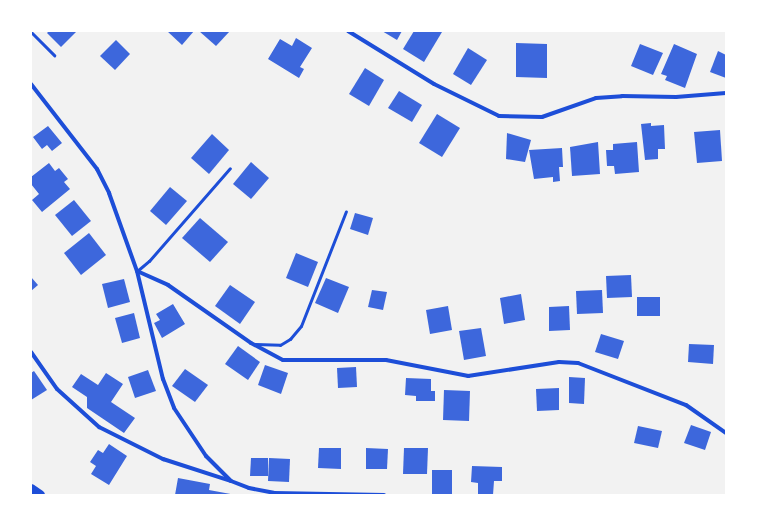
<!DOCTYPE html>
<html>
<head>
<meta charset="utf-8">
<style>
  body { margin:0 }
  #map { position:relative; width:757px; height:526px; overflow:hidden; background:#f2f2f2; font-family:Commissioner,sans-serif }
  div>[style] { position:absolute }
  .building>* { inset:0; background:#3d67dc }
  .service>* { height:3px; margin:-1.5px; padding:0 1.5px; transform-origin:1.5px; border-radius:1.5px; background:#1d4ed8 }
  .minor>* { height:4px; margin:-2px; padding:0 2px; transform-origin:2px; border-radius:2px; background:#1d4ed8 }
  .primary>* { height:10px; margin:-5px; padding:0 5px; transform-origin:5px; border-radius:5px; background:#1d4ed8 }
  span { translate:-50% -50%; white-space:nowrap; text-align:center; line-height:1.15; -webkit-text-stroke:3px #fff; paint-order:stroke }
  .frame { position:absolute; inset:0; border:32px solid #fff; pointer-events:none }
</style>
</head>
<body>
<div id="map">
  <div class="building">
    <i style="clip-path:polygon(49px 31px,77px 31px,61px 47px,47px 33px)"></i>
    <i style="clip-path:polygon(167px 31px,194px 31px,182px 45px)"></i>
    <i style="clip-path:polygon(199px 31px,230px 31px,216px 46px)"></i>
    <i style="clip-path:polygon(382px 31px,402px 31px,397px 40px)"></i>
    <i style="clip-path:polygon(414px 31px,442px 32px,424px 62px,403px 49px)"></i>
    <i style="clip-path:polygon(296px 38px,312px 48px,300px 67px,304px 69px,299px 78px,268px 59px,280px 39px,292px 46px)"></i>
    <i style="clip-path:polygon(116px 40px,130px 54px,115px 70px,100px 56px)"></i>
    <i style="clip-path:polygon(516px 43px,547px 44px,547px 78px,516px 77px)"></i>
    <i style="clip-path:polygon(640px 44px,663px 53px,653px 75px,631px 66px)"></i>
    <i style="clip-path:polygon(674px 44px,697px 54px,685px 88px,665px 80px,667px 76px,661px 74px)"></i>
    <i style="clip-path:polygon(468px 48px,487px 60px,471px 85px,453px 74px)"></i>
    <i style="clip-path:polygon(718px 51px,726px 55px,726px 78px,710px 72px)"></i>
    <i style="clip-path:polygon(365px 68px,384px 80px,369px 106px,349px 94px)"></i>
    <i style="clip-path:polygon(399px 91px,422px 105px,412px 122px,388px 108px)"></i>
    <i style="clip-path:polygon(437px 114px,460px 128px,442px 157px,419px 143px)"></i>
    <i style="clip-path:polygon(651px 123px,651px 126px,664px 125px,665px 149px,658px 149px,658px 159px,645px 160px,641px 124px)"></i>
    <i style="clip-path:polygon(48px 126px,62px 143px,52px 151px,47px 145px,42px 149px,33px 137px)"></i>
    <i style="clip-path:polygon(720px 130px,722px 161px,697px 163px,694px 132px)"></i>
    <i style="clip-path:polygon(507px 133px,531px 140px,525px 162px,506px 159px)"></i>
    <i style="clip-path:polygon(212px 134px,229px 150px,209px 174px,191px 158px)"></i>
    <i style="clip-path:polygon(598px 142px,600px 174px,572px 176px,570px 147px)"></i>
    <i style="clip-path:polygon(637px 142px,639px 172px,615px 174px,614px 166px,607px 166px,606px 150px,613px 150px,613px 144px)"></i>
    <i style="clip-path:polygon(562px 148px,563px 167px,559px 167px,560px 181px,553px 182px,553px 177px,534px 179px,529px 150px)"></i>
    <i style="clip-path:polygon(251px 162px,269px 178px,251px 199px,233px 184px)"></i>
    <i style="clip-path:polygon(49px 163px,55px 171px,59px 168px,68px 179px,64px 182px,70px 189px,42px 212px,32px 200px,39px 194px,31px 184px,31px 177px)"></i>
    <i style="clip-path:polygon(170px 187px,187px 201px,166px 225px,150px 211px)"></i>
    <i style="clip-path:polygon(74px 200px,91px 221px,72px 236px,55px 215px)"></i>
    <i style="clip-path:polygon(355px 213px,373px 218px,368px 235px,350px 229px)"></i>
    <i style="clip-path:polygon(200px 218px,228px 242px,210px 262px,182px 238px)"></i>
    <i style="clip-path:polygon(89px 233px,106px 255px,81px 275px,64px 253px)"></i>
    <i style="clip-path:polygon(296px 253px,318px 262px,308px 287px,286px 278px)"></i>
    <i style="clip-path:polygon(631px 275px,632px 297px,607px 298px,606px 276px)"></i>
    <i style="clip-path:polygon(31px 277px,38px 285px,31px 291px)"></i>
    <i style="clip-path:polygon(326px 278px,349px 287px,338px 313px,315px 303px)"></i>
    <i style="clip-path:polygon(124px 279px,130px 302px,108px 308px,102px 284px)"></i>
    <i style="clip-path:polygon(230px 285px,255px 302px,240px 324px,215px 306px)"></i>
    <i style="clip-path:polygon(372px 290px,387px 292px,383px 310px,368px 307px)"></i>
    <i style="clip-path:polygon(602px 290px,603px 313px,577px 314px,576px 291px)"></i>
    <i style="clip-path:polygon(521px 294px,525px 320px,504px 324px,500px 298px)"></i>
    <i style="clip-path:polygon(637px 297px,660px 297px,660px 316px,637px 316px)"></i>
    <i style="clip-path:polygon(173px 304px,185px 324px,162px 338px,154px 323px,160px 320px,156px 314px)"></i>
    <i style="clip-path:polygon(448px 306px,452px 330px,430px 334px,426px 310px)"></i>
    <i style="clip-path:polygon(569px 306px,570px 330px,549px 331px,549px 307px)"></i>
    <i style="clip-path:polygon(134px 313px,140px 338px,122px 343px,115px 318px)"></i>
    <i style="clip-path:polygon(481px 328px,486px 356px,464px 360px,459px 331px)"></i>
    <i style="clip-path:polygon(601px 334px,624px 341px,618px 359px,595px 352px)"></i>
    <i style="clip-path:polygon(689px 344px,714px 345px,713px 364px,688px 362px)"></i>
    <i style="clip-path:polygon(238px 346px,260px 362px,248px 380px,225px 364px)"></i>
    <i style="clip-path:polygon(265px 365px,288px 373px,281px 394px,258px 385px)"></i>
    <i style="clip-path:polygon(356px 367px,357px 387px,338px 388px,337px 368px)"></i>
    <i style="clip-path:polygon(185px 369px,208px 385px,195px 402px,172px 386px)"></i>
    <i style="clip-path:polygon(148px 370px,156px 391px,135px 398px,128px 377px)"></i>
    <i style="clip-path:polygon(34px 371px,47px 390px,31px 400px,31px 373px)"></i>
    <i style="clip-path:polygon(106px 373px,123px 384px,111px 402px,135px 418px,124px 433px,87px 408px,87px 397px,72px 387px,81px 374px,98px 385px)"></i>
    <i style="clip-path:polygon(569px 377px,585px 378px,584px 404px,569px 403px)"></i>
    <i style="clip-path:polygon(406px 378px,431px 379px,431px 391px,435px 391px,435px 401px,416px 401px,416px 396px,405px 395px)"></i>
    <i style="clip-path:polygon(559px 388px,559px 410px,537px 411px,536px 389px)"></i>
    <i style="clip-path:polygon(444px 390px,470px 391px,469px 421px,443px 420px)"></i>
    <i style="clip-path:polygon(691px 425px,711px 432px,705px 450px,684px 443px)"></i>
    <i style="clip-path:polygon(638px 426px,662px 431px,658px 448px,634px 443px)"></i>
    <i style="clip-path:polygon(109px 444px,127px 456px,109px 485px,91px 474px,96px 466px,90px 462px,98px 450px,103px 453px)"></i>
    <i style="clip-path:polygon(319px 448px,341px 448px,341px 469px,318px 468px)"></i>
    <i style="clip-path:polygon(366px 448px,388px 449px,387px 469px,366px 469px)"></i>
    <i style="clip-path:polygon(404px 448px,428px 448px,427px 474px,403px 474px)"></i>
    <i style="clip-path:polygon(251px 458px,268px 458px,268px 476px,250px 476px)"></i>
    <i style="clip-path:polygon(269px 458px,290px 459px,289px 482px,268px 481px)"></i>
    <i style="clip-path:polygon(472px 466px,502px 467px,502px 481px,494px 481px,493px 495px,478px 494px,478px 483px,471px 482px)"></i>
    <i style="clip-path:polygon(432px 470px,452px 470px,452px 495px,432px 495px)"></i>
    <i style="clip-path:polygon(178px 478px,210px 484px,209px 490px,236px 495px,175px 495px)"></i>
  </div>
  <div class="service">
    <i style="left:31px;top:32px;width:33px;rotate:45deg"></i>
    <i style="left:137px;top:271px;width:16px;rotate:-40deg"></i>
    <i style="left:149px;top:261px;width:123px;rotate:-48.9deg"></i>
    <i style="left:255px;top:344px;width:25px;rotate:2deg"></i>
    <i style="left:280px;top:345px;width:12px;rotate:-31deg"></i>
    <i style="left:290px;top:339px;width:17px;rotate:-50deg"></i>
    <i style="left:301px;top:326px;width:123px;rotate:-68.6deg"></i>
  </div>
  <div class="minor">
    <i style="left:348px;top:31px;width:101px;rotate:31.6deg"></i>
    <i style="left:434px;top:84px;width:72px;rotate:26.2deg"></i>
    <i style="left:499px;top:116px;width:43px;rotate:1.3deg"></i>
    <i style="left:542px;top:117px;width:57px;rotate:-19.4deg"></i>
    <i style="left:596px;top:98px;width:26px;rotate:-4deg"></i>
    <i style="left:622px;top:96px;width:54px;rotate:1.1deg"></i>
    <i style="left:676px;top:97px;width:50px;rotate:-4.6deg"></i>
    <i style="left:31px;top:84px;width:108px;rotate:52.2deg"></i>
    <i style="left:97px;top:169px;width:27px;rotate:63deg"></i>
    <i style="left:109px;top:193px;width:83px;rotate:70.3deg"></i>
    <i style="left:137px;top:271px;width:111px;rotate:76.5deg"></i>
    <i style="left:163px;top:379px;width:31px;rotate:69deg"></i>
    <i style="left:174px;top:408px;width:58px;rotate:56.3deg"></i>
    <i style="left:206px;top:456px;width:35px;rotate:45deg"></i>
    <i style="left:231px;top:481px;width:19px;rotate:21deg"></i>
    <i style="left:249px;top:488px;width:25px;rotate:11deg"></i>
    <i style="left:274px;top:493px;width:110px;rotate:1deg"></i>
    <i style="left:137px;top:271px;width:34px;rotate:24deg"></i>
    <i style="left:168px;top:285px;width:101px;rotate:34.9deg"></i>
    <i style="left:251px;top:343px;width:36px;rotate:28deg"></i>
    <i style="left:283px;top:360px;width:103px"></i>
    <i style="left:386px;top:360px;width:84px;rotate:11deg"></i>
    <i style="left:468px;top:376px;width:92px;rotate:-8.7deg"></i>
    <i style="left:559px;top:362px;width:19px;rotate:3deg"></i>
    <i style="left:578px;top:363px;width:116px;rotate:21.3deg"></i>
    <i style="left:686px;top:405px;width:49px;rotate:35deg"></i>
    <i style="left:31px;top:352px;width:45px;rotate:54.9deg"></i>
    <i style="left:57px;top:389px;width:57px;rotate:42.1deg"></i>
    <i style="left:99px;top:427px;width:72px;rotate:26.6deg"></i>
    <i style="left:163px;top:459px;width:71px;rotate:17.9deg"></i>
  </div>
  <div class="primary">
    <i style="left:31px;top:489px;width:11px;rotate:34deg"></i>
  </div>
  <div class="frame"></div>
</div>
</body>
</html>
